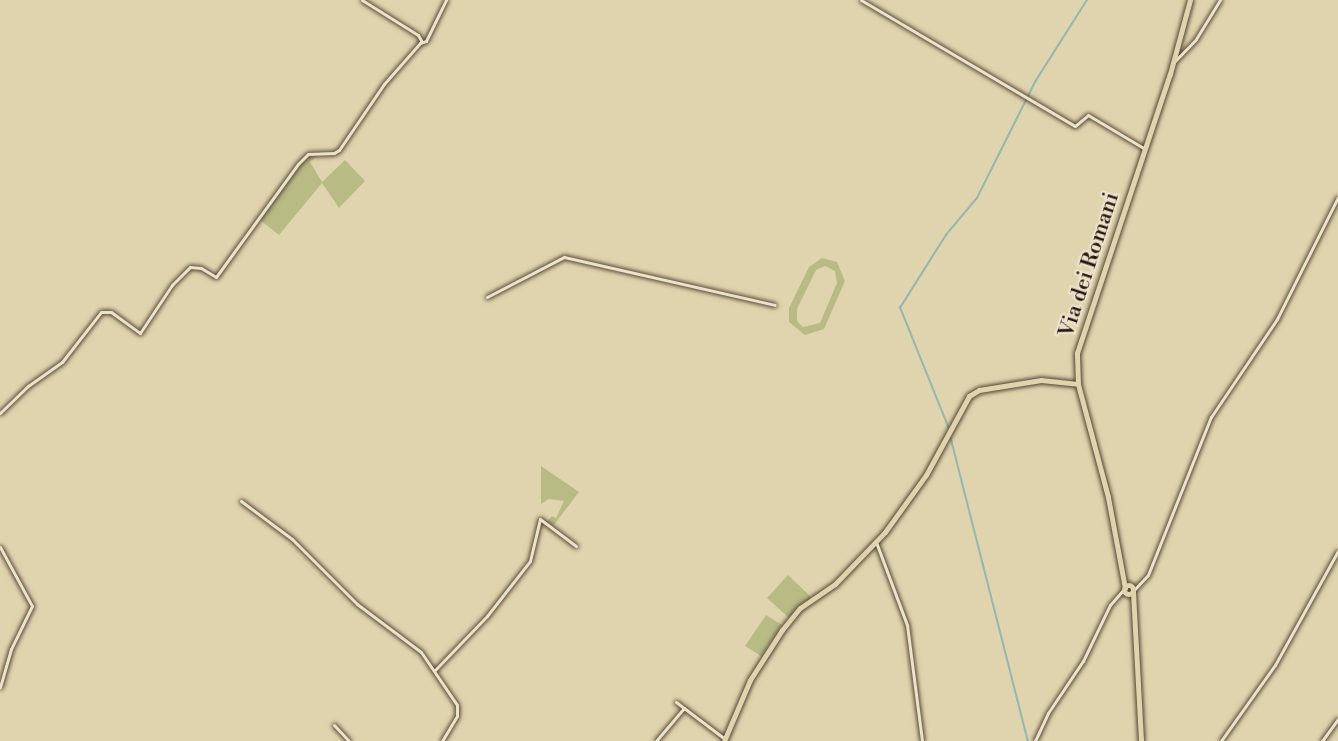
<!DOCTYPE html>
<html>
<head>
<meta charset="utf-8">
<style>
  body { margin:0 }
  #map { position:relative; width:1338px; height:741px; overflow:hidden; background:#e0d4ae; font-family:"Libre Bodoni",serif }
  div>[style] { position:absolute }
  .green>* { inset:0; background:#b9bb85 }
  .stream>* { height:1.5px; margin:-0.75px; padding:0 0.75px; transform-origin:0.75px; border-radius:0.75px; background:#94b8ad }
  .roads { filter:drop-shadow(0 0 2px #524435) drop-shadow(0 0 2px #524435) }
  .minor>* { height:3px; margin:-1.5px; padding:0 1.5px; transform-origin:1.5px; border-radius:1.5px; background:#ebe3ca }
  .major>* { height:5px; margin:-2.5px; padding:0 2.5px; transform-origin:2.5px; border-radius:2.5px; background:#e0d4ae }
  .major>.ring { margin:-2.5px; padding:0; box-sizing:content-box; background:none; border:5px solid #e0d4ae; border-radius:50% }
  span { translate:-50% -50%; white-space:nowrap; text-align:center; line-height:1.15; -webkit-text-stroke:4.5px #ebe3ca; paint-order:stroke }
  .street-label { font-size:22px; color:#23140d }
</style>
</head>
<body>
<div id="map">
  <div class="green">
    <i style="clip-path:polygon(318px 155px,310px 162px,322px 182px,345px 160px,365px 181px,339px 208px,322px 183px,279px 235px,259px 219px,288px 176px,307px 157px)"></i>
    <i style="clip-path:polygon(evenodd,822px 258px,837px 262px,845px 281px,824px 329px,805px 335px,789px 322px,789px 308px,809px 267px,822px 258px,825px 266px,835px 271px,837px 283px,820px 323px,803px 327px,797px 321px,797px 309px,816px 270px,825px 266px)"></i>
    <i style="clip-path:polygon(541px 466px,579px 492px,553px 526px,547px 522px,552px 516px,556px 518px,564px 501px,549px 499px,541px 504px)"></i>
    <i style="clip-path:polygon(788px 575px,812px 598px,789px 618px,767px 598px)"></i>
    <i style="clip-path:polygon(766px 615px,782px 625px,761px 656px,745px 646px)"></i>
  </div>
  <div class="stream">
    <i style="left:949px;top:429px;width:131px;rotate:-112deg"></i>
    <i style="left:900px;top:308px;width:86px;rotate:-57.8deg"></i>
    <i style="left:946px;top:235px;width:48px;rotate:-50deg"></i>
    <i style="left:977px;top:198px;width:130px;rotate:-63.4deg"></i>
    <i style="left:1035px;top:82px;width:97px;rotate:-57.6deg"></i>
    <i style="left:950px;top:434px;width:317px;rotate:75.7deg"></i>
  </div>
  <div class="roads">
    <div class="minor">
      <i style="left:362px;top:0;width:66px;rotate:32deg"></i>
      <i style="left:418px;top:35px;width:8px;rotate:60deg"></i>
      <i style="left:861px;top:0;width:248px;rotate:30.5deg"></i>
      <i style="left:1075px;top:126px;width:17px;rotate:-40deg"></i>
      <i style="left:1088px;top:115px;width:66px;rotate:30.8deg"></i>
      <i style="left:1175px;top:61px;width:30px;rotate:-46deg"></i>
      <i style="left:1196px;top:39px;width:46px;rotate:-58.4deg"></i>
      <i style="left:487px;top:297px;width:87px;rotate:-27.5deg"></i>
      <i style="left:564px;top:257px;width:216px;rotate:12.8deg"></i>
      <i style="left:0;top:413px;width:39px;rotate:-44deg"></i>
      <i style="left:28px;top:386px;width:42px;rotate:-35.2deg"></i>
      <i style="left:62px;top:362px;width:63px;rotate:-52deg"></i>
      <i style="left:101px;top:312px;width:10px"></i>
      <i style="left:111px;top:312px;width:36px;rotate:36deg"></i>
      <i style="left:140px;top:333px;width:58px;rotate:-56.3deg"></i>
      <i style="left:172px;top:285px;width:25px;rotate:-45deg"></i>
      <i style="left:190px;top:267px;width:11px;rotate:5deg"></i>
      <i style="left:201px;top:268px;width:17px;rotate:31deg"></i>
      <i style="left:216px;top:277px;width:140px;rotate:-54deg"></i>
      <i style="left:298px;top:164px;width:14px;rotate:-45deg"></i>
      <i style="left:308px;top:154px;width:26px;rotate:-2deg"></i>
      <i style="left:334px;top:153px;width:6px;rotate:-31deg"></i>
      <i style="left:339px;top:150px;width:80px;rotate:-55.7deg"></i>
      <i style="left:384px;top:84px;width:55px;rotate:-48.7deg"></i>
      <i style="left:420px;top:43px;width:6px;rotate:-18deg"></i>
      <i style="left:426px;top:41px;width:46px;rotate:-64deg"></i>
      <i style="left:241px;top:501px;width:64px;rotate:36.7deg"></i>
      <i style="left:292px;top:539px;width:92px;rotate:45deg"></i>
      <i style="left:357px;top:604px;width:80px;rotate:36.9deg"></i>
      <i style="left:421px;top:652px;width:64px;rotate:55.8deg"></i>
      <i style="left:457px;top:705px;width:11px;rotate:90deg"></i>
      <i style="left:457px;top:716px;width:29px;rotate:121deg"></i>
      <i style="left:876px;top:542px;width:89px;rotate:69.5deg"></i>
      <i style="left:907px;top:625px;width:117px;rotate:82.6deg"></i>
      <i style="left:0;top:547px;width:67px;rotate:61.5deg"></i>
      <i style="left:32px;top:606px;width:48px;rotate:116deg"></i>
      <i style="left:11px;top:649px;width:40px;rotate:106deg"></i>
      <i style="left:1133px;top:591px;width:22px;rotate:-47deg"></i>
      <i style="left:1148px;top:575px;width:170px;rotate:-68.3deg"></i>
      <i style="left:1211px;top:417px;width:118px;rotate:-56deg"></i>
      <i style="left:1277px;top:319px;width:136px;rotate:-63.4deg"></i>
      <i style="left:435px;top:670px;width:75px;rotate:-46.1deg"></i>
      <i style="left:487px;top:616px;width:70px;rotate:-52deg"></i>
      <i style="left:530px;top:561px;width:43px;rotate:-76.6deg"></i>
      <i style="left:540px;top:519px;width:45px;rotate:36.9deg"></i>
      <i style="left:676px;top:702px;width:61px;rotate:37.1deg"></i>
      <i style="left:334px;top:725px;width:22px;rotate:47deg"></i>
      <i style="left:656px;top:741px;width:43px;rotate:-49.7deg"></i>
      <i style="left:1035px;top:741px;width:31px;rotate:-65deg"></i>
      <i style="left:1048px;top:713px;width:63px;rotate:-56.1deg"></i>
      <i style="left:1083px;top:661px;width:62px;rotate:-64.3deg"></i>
      <i style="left:1110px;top:605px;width:23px;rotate:-49deg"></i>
      <i style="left:1221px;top:741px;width:93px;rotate:-54.6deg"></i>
      <i style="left:1275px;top:665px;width:130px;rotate:-61.1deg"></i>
      <i style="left:1322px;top:741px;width:27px;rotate:-54deg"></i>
    </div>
    <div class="major">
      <i class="ring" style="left:1124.5px;top:585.5px;width:4px;height:4px"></i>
      <i style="left:1125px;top:588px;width:93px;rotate:-100.6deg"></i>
      <i style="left:1108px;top:497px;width:117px;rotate:-104.9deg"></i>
      <i style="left:1078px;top:384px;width:31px;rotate:-92deg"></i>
      <i style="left:1077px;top:353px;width:294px;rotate:-71.6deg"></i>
      <i style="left:1170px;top:74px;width:77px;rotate:-74.9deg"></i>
      <i style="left:1133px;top:592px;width:149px;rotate:86.9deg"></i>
      <i style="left:724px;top:741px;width:66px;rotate:-66.9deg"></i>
      <i style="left:750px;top:680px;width:59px;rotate:-57.4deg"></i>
      <i style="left:782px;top:630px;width:28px;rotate:-51deg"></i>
      <i style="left:800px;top:608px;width:42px;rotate:-34.4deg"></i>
      <i style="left:835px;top:584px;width:72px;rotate:-46.1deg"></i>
      <i style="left:885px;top:532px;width:70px;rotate:-54.3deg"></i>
      <i style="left:926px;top:475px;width:90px;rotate:-61.4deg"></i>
      <i style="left:969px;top:396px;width:12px;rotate:-31deg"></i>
      <i style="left:979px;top:390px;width:63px;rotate:-9.2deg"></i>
      <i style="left:1041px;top:380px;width:37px;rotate:6deg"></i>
    </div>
  </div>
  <div class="street-label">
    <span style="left:1089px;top:265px;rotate:-72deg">Via dei Romani</span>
  </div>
</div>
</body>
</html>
